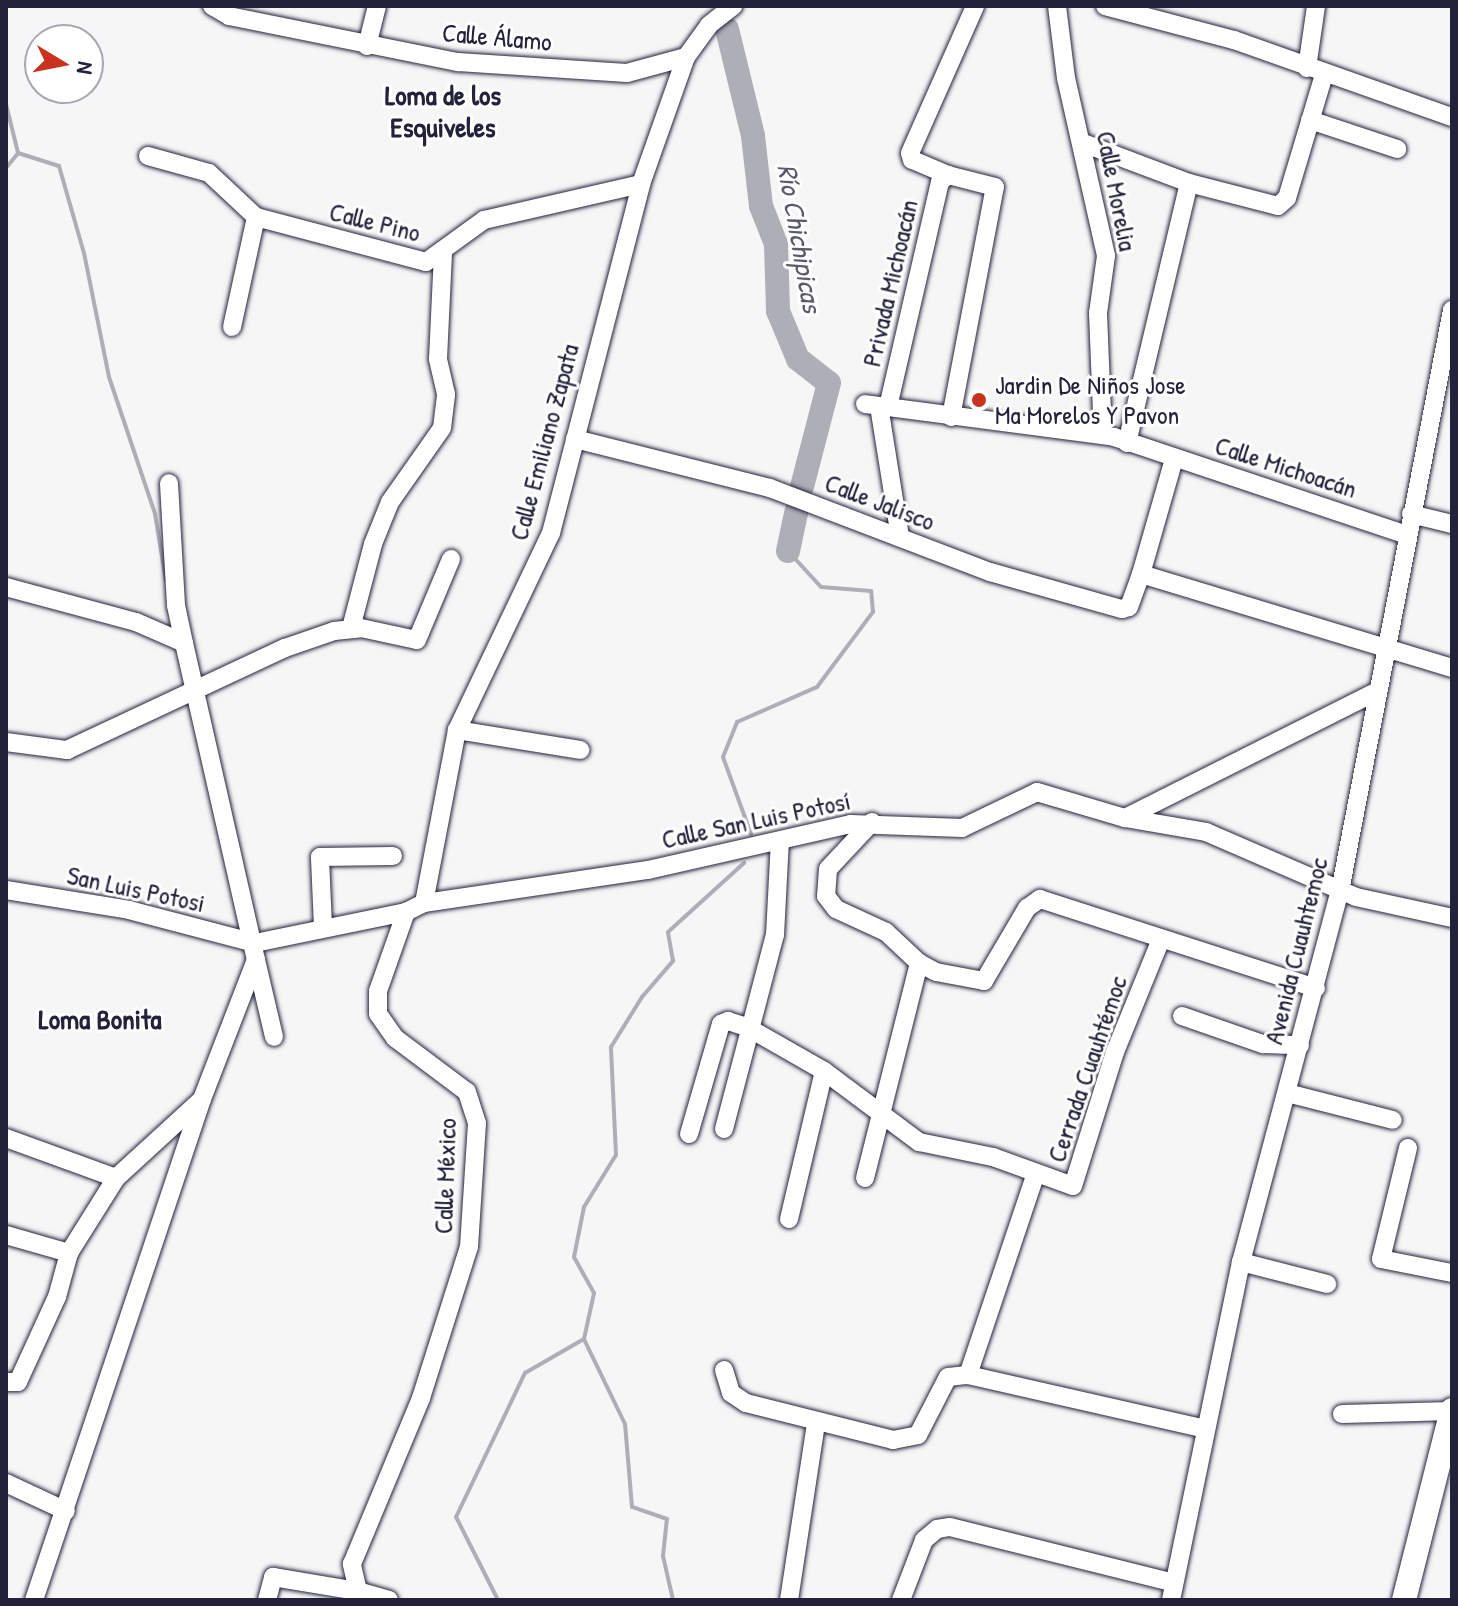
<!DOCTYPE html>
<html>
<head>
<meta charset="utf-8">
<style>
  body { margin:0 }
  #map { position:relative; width:1458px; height:1606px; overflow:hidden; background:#f6f6f7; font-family:"Patrick Hand",sans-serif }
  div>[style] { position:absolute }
  .stream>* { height:4px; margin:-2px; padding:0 2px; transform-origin:2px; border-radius:2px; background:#aeaeb7 }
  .river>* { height:24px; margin:-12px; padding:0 12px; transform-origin:12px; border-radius:12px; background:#aeaeb7 }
  .roads { filter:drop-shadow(0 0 2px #22223b) drop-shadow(0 0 2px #22223b) }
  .minor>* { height:18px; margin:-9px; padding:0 9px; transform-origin:9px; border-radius:9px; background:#fff }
  .major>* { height:24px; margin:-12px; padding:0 12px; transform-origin:12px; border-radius:12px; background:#fff }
  .dots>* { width:22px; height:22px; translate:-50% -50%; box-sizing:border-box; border:4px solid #fff; border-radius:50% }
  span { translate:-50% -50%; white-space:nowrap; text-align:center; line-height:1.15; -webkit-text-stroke:6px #fff; paint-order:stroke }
  .street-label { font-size:26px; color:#22223b }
  .poi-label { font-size:26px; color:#22223b }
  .left { translate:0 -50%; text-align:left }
  .neighbourhood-label { font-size:28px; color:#22223b; font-weight:700 }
  .water-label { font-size:28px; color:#5a5a6d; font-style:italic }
  .frame { position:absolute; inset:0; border:8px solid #22223b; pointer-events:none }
  .north { position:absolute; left:24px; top:24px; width:80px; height:80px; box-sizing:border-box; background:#fff; border:2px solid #a7a7b1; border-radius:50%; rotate:100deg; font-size:22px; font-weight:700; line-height:32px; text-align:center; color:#22223b }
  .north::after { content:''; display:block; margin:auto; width:28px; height:36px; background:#c8321e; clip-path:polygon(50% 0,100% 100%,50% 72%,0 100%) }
</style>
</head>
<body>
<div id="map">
  <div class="stream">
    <i style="left:6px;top:104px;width:50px;rotate:76.2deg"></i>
    <i style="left:18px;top:153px;width:43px;rotate:17.6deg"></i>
    <i style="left:59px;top:166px;width:91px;rotate:74deg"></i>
    <i style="left:84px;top:253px;width:126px;rotate:78.6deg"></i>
    <i style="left:109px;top:377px;width:145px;rotate:71.4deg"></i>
    <i style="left:155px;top:514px;width:68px;rotate:80.7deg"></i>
    <i style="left:6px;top:168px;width:19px;rotate:-51deg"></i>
    <i style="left:751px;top:834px;width:82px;rotate:-110deg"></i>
    <i style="left:723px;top:757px;width:38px;rotate:-68deg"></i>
    <i style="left:737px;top:722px;width:87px;rotate:-23.6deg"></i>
    <i style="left:817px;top:687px;width:94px;rotate:-53.3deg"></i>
    <i style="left:873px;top:612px;width:21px;rotate:-95deg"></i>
    <i style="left:871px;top:591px;width:50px;rotate:-175.4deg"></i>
    <i style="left:821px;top:587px;width:49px;rotate:-132.5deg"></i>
    <i style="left:498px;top:1600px;width:93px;rotate:-116.8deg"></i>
    <i style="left:456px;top:1517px;width:160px;rotate:-64.4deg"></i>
    <i style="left:525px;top:1373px;width:68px;rotate:-30deg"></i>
    <i style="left:673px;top:1600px;width:45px;rotate:-102.8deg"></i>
    <i style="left:663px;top:1556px;width:37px;rotate:-84deg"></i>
    <i style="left:667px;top:1519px;width:37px;rotate:-161deg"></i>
    <i style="left:632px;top:1507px;width:83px;rotate:-94.8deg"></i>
    <i style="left:625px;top:1424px;width:94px;rotate:-115.8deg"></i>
    <i style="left:584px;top:1339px;width:47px;rotate:-77.7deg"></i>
    <i style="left:594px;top:1293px;width:41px;rotate:-119.1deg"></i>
    <i style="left:574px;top:1257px;width:51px;rotate:-78.7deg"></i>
    <i style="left:584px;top:1207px;width:61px;rotate:-58.4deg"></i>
    <i style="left:616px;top:1155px;width:108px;rotate:-92.7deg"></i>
    <i style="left:611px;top:1047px;width:59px;rotate:-58.2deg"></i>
    <i style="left:642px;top:997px;width:48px;rotate:-49.3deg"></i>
    <i style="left:673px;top:961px;width:29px;rotate:-100deg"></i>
    <i style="left:668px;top:932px;width:103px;rotate:-42.2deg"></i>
  </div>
  <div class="river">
    <i style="left:727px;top:29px;width:110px;rotate:76.3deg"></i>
    <i style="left:753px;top:136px;width:70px;rotate:83.5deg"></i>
    <i style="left:761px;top:206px;width:41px;rotate:68.5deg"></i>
    <i style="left:776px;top:244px;width:67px;rotate:88.3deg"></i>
    <i style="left:778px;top:311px;width:52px;rotate:67.4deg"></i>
    <i style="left:798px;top:359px;width:39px;rotate:38deg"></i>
    <i style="left:829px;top:383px;width:107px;rotate:104.6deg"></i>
    <i style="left:788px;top:551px;width:40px;rotate:-78deg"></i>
  </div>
  <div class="roads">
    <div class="minor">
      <i style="left:212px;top:6px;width:20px;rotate:30deg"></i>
      <i style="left:229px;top:16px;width:234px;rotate:11.4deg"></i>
      <i style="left:458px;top:62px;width:169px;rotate:3.7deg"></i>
      <i style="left:627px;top:73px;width:61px;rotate:-15.2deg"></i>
      <i style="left:1057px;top:6px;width:73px;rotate:82.9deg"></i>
      <i style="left:1066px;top:78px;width:182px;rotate:77.3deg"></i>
      <i style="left:1106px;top:256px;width:58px;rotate:98deg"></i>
      <i style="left:1098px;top:313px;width:122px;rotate:87.7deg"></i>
      <i style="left:1105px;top:6px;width:133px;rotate:14.8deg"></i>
      <i style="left:1234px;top:40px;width:231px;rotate:19.5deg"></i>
      <i style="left:367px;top:46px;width:41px;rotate:-76deg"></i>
      <i style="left:1307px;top:68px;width:63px;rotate:-81.7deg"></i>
      <i style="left:1310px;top:120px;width:92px;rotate:18.4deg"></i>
      <i style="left:1083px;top:143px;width:113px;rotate:20.7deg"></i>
      <i style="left:1189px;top:183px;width:92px;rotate:14.5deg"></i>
      <i style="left:1278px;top:206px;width:12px;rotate:-42deg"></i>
      <i style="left:1287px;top:198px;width:128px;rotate:-73.3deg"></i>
      <i style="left:148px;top:156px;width:63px;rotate:15.6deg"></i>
      <i style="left:209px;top:173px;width:64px;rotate:43.1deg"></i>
      <i style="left:256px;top:217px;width:176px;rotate:14.8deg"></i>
      <i style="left:426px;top:262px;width:72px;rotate:-35.9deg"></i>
      <i style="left:484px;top:220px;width:161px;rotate:-12.9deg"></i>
      <i style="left:232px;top:327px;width:113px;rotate:-77.7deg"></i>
      <i style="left:865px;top:404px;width:251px;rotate:7.5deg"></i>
      <i style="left:1114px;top:437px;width:309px;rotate:18.5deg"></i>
      <i style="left:879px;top:406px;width:133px;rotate:80.9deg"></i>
      <i style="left:888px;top:407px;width:231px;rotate:-77deg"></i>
      <i style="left:940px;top:182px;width:11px;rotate:-41deg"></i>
      <i style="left:951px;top:417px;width:234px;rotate:-79.2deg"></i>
      <i style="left:995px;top:187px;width:49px;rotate:-165.7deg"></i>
      <i style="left:948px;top:175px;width:39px;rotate:-157deg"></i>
      <i style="left:912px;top:160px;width:7px;rotate:-106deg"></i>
      <i style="left:910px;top:153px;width:161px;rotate:-66.1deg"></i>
      <i style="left:575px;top:439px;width:201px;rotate:14.1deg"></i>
      <i style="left:770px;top:488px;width:235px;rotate:20.9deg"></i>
      <i style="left:990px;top:572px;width:137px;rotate:15.7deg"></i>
      <i style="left:1122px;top:609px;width:7px;rotate:-16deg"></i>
      <i style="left:1129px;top:607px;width:35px;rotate:-70deg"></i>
      <i style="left:1141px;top:574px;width:120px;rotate:-74deg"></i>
      <i style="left:1127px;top:443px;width:267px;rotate:-76.6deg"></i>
      <i style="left:1411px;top:514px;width:42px;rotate:13.7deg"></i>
      <i style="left:1141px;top:574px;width:325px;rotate:16.8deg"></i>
      <i style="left:6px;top:587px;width:135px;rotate:15.1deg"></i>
      <i style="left:136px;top:622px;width:52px;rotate:23.6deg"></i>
      <i style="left:184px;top:643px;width:39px;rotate:-102deg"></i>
      <i style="left:176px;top:605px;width:122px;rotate:-93.3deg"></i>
      <i style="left:351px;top:628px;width:87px;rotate:-75.3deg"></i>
      <i style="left:373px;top:544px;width:45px;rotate:-68deg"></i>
      <i style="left:390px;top:502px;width:90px;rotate:-54.9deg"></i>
      <i style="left:442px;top:428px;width:34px;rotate:-83deg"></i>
      <i style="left:446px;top:394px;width:36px;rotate:-103deg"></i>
      <i style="left:438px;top:359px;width:108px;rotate:-87.3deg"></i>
      <i style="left:457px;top:730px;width:125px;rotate:9.2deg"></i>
      <i style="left:6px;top:742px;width:62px;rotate:7.5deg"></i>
      <i style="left:67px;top:750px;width:241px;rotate:-25.1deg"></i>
      <i style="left:285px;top:648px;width:52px;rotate:-19.1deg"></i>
      <i style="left:334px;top:631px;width:27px;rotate:-6deg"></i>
      <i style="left:361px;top:628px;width:57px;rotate:12.1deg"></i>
      <i style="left:417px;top:640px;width:88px;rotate:-67.2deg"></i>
      <i style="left:1125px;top:818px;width:282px;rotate:-26.7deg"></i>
      <i style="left:872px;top:822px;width:64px;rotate:133.1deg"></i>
      <i style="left:828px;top:869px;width:27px;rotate:94deg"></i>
      <i style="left:826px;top:896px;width:16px;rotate:52deg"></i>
      <i style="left:836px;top:909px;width:55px;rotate:24.7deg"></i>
      <i style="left:886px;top:932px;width:45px;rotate:43.2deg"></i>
      <i style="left:919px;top:963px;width:19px;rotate:28deg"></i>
      <i style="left:936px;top:972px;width:49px;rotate:10.6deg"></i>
      <i style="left:984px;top:981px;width:85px;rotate:-59.5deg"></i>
      <i style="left:1027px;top:908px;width:16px;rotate:-35deg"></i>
      <i style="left:1040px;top:899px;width:290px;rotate:17.9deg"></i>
      <i style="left:6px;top:890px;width:125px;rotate:9.2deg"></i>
      <i style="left:129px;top:910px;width:130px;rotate:14.7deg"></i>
      <i style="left:255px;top:943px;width:154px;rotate:-11.6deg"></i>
      <i style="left:406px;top:912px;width:20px;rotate:-27deg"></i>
      <i style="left:424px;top:903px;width:226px;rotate:-8.4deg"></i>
      <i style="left:648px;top:870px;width:208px;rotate:-12.8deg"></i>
      <i style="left:851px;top:824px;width:111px;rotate:2.1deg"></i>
      <i style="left:962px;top:828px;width:83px;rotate:-25.6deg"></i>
      <i style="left:1037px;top:792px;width:92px;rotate:16.5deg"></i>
      <i style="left:1125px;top:818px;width:82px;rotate:9.8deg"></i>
      <i style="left:1206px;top:832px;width:163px;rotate:23.4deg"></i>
      <i style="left:1356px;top:897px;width:98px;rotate:12.3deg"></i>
      <i style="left:424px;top:903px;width:176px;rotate:-79.2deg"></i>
      <i style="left:457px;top:730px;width:218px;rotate:-64.5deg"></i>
      <i style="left:551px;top:533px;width:360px;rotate:-75.5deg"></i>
      <i style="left:641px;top:184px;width:135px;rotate:-70.5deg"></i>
      <i style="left:686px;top:57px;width:39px;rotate:-54deg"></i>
      <i style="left:709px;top:25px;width:31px;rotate:-38deg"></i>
      <i style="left:323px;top:927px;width:70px;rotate:-92.5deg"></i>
      <i style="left:320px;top:857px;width:73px;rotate:-0.8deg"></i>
      <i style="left:256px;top:960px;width:79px;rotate:76.8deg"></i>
      <i style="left:1182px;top:1016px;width:86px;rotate:19.1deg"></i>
      <i style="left:1263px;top:1044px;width:37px;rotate:2deg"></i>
      <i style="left:1287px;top:1093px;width:109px;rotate:14.3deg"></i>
      <i style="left:724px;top:1129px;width:201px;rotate:-75.3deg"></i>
      <i style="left:775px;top:935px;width:94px;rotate:-87deg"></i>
      <i style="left:689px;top:1134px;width:115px;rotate:-73.8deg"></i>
      <i style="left:721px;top:1024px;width:8px;rotate:-23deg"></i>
      <i style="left:728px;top:1021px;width:20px;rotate:18deg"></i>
      <i style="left:747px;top:1027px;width:89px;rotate:29.7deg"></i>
      <i style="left:824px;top:1071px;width:119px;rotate:36.8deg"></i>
      <i style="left:919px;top:1142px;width:76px;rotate:11.5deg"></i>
      <i style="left:993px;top:1157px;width:85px;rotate:19.9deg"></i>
      <i style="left:1073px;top:1186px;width:140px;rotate:-72.6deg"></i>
      <i style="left:1115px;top:1052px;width:122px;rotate:-67.8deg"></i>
      <i style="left:6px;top:1138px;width:117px;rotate:20deg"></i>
      <i style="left:1408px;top:1148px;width:114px;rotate:103.7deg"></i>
      <i style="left:1381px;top:1259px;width:72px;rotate:11.2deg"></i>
      <i style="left:865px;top:1178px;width:222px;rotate:-75.9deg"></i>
      <i style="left:789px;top:1219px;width:152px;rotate:-76.7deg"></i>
      <i style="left:6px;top:1235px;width:66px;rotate:15.9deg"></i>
      <i style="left:1241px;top:1262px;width:89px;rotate:14.3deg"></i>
      <i style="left:724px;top:1370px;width:24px;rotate:73deg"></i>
      <i style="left:731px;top:1393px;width:18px;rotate:34deg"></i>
      <i style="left:746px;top:1403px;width:152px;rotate:14.1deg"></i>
      <i style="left:893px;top:1440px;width:25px;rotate:-11deg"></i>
      <i style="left:918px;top:1435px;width:65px;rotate:-62.7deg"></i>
      <i style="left:948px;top:1377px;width:20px;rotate:-6deg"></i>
      <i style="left:968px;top:1375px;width:213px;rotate:-71.4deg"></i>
      <i style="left:968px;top:1375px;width:244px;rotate:12.8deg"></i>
      <i style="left:6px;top:1382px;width:12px"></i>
      <i style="left:18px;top:1382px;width:94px;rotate:-65.4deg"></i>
      <i style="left:57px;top:1297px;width:46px;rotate:-74.7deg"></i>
      <i style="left:69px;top:1253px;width:89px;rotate:-57.9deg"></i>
      <i style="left:116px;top:1178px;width:115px;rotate:-42.5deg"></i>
      <i style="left:1342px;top:1414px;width:110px;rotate:-1.6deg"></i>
      <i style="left:6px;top:1483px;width:66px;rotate:25deg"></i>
      <i style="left:34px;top:1600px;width:528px;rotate:-71.46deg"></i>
      <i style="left:202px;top:1099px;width:149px;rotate:-68.8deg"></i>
      <i style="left:256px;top:960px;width:325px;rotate:-102.8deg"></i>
      <i style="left:267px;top:1600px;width:24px;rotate:-75deg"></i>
      <i style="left:273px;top:1577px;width:86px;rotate:9.4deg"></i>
      <i style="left:389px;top:1600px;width:32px;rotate:-164deg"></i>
      <i style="left:358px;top:1591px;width:28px;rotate:-103deg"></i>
      <i style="left:352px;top:1564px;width:180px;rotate:-67.4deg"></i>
      <i style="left:421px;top:1398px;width:158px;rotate:-72.4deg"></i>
      <i style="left:469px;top:1247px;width:124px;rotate:-86.3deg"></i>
      <i style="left:477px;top:1123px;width:33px;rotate:-108deg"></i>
      <i style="left:467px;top:1092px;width:90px;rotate:-143.1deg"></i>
      <i style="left:395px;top:1038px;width:29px;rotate:-125deg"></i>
      <i style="left:378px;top:1014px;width:23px;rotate:-90deg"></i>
      <i style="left:378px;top:991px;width:84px;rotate:-70.5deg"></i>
      <i style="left:789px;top:1600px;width:178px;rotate:-81.3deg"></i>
      <i style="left:901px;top:1600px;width:64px;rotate:-69deg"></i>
      <i style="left:924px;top:1540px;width:17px;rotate:-40deg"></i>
      <i style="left:937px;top:1529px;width:13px;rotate:-9deg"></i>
      <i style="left:950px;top:1527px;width:231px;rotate:14deg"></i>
      <i style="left:1171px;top:1600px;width:345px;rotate:-78.3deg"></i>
      <i style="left:1241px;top:1262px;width:384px;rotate:-75.1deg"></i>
      <i style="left:1340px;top:891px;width:592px;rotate:-79.09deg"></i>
    </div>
    <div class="major">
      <i style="left:1404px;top:1600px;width:196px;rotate:-75.8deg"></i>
    </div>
  </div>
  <div class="dots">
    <i style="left:979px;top:400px;background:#c8321e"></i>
  </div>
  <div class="street-label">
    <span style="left:497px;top:37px;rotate:5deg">Calle Álamo</span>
    <span style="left:1117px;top:191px;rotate:79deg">Calle Morelia</span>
    <span style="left:375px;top:222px;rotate:14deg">Calle Pino</span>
    <span style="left:890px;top:283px;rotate:-77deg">Privada Michoacán</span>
    <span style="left:544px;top:442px;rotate:-75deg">Calle Emiliano Zapata</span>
    <span style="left:1286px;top:467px;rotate:18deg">Calle Michoacán</span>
    <span style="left:880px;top:502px;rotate:21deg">Calle Jalisco</span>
    <span style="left:756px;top:820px;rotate:-12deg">Calle San Luis Potosí</span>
    <span style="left:136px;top:889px;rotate:12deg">San Luis Potosi</span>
    <span style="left:1296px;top:951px;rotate:-76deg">Avenida Cuauhtemoc</span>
    <span style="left:1087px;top:1069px;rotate:-71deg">Cerrada Cuauhtémoc</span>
    <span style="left:445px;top:1176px;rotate:-88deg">Calle México</span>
  </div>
  <div class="poi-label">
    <span class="left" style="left:995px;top:400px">Jardin De Niños Jose<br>Ma Morelos Y Pavon</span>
  </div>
  <div class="neighbourhood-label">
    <span style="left:443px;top:111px">Loma de los<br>Esquiveles</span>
    <span style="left:100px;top:1019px">Loma Bonita</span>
  </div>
  <div class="water-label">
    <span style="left:800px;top:238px;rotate:80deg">Río Chichipicas</span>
  </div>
  <div class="frame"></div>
  <div class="north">N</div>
</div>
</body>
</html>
